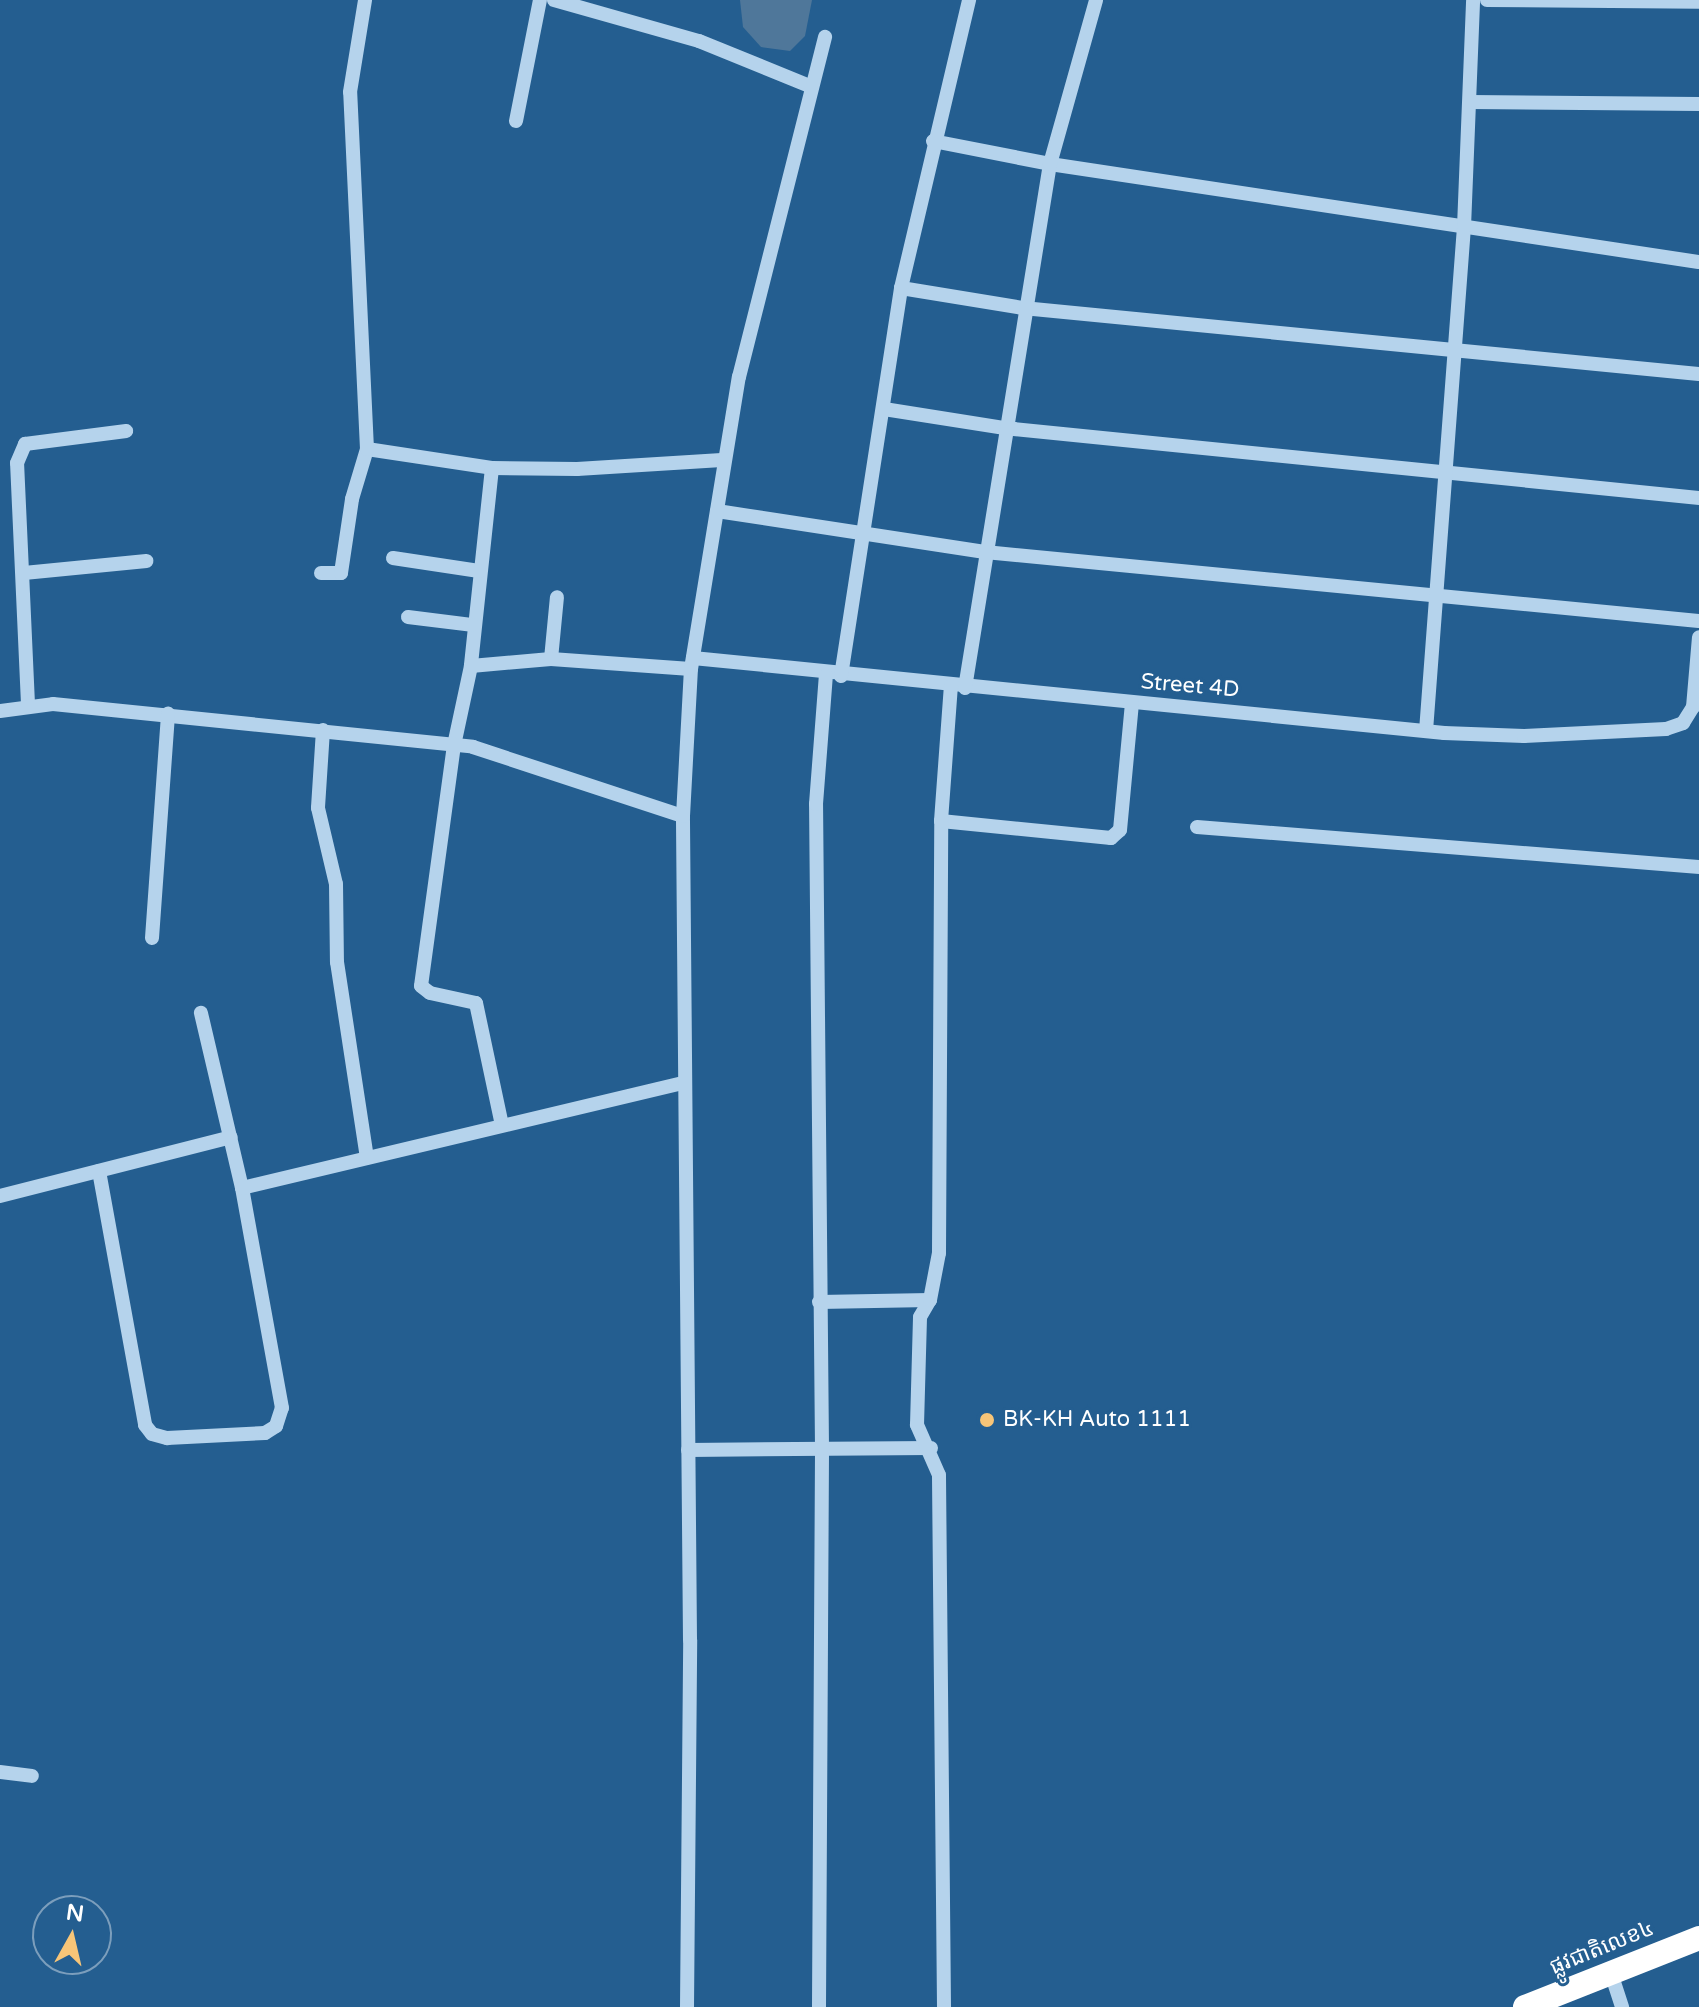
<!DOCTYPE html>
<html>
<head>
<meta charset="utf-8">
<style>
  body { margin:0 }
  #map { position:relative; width:1699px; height:2007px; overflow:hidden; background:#245e90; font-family:"Varela Round","Noto Sans Khmer",sans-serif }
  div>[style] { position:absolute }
  .water>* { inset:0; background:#4f779a }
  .minor>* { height:14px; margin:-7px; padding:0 7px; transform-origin:7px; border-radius:7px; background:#b5d3ec }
  .highway>* { height:24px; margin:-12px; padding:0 12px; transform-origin:12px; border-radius:12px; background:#fff }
  .dots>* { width:22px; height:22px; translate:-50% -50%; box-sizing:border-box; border:4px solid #245e90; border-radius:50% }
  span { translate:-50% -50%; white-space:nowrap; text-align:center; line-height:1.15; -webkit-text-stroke:6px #245e90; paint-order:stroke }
  .street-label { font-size:22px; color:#fff }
  .poi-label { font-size:22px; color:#fff }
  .left { translate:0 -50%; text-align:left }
  .north { position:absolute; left:32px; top:1895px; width:80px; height:80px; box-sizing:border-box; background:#245e90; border:2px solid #7c9ebc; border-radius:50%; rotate:8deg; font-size:22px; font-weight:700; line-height:32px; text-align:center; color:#fff }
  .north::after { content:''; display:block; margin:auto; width:28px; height:36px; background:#f7c578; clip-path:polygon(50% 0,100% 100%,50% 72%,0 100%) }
</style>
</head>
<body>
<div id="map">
  <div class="water">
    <i style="clip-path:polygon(740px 0,812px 0,805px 36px,790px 51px,761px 47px,743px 27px)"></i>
  </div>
  <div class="minor">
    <i style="left:554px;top:0;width:151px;rotate:15.8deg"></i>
    <i style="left:699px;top:41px;width:120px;rotate:22.1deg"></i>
    <i style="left:1487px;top:0;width:212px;rotate:0.5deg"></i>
    <i style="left:1470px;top:102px;width:229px;rotate:0.5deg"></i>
    <i style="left:516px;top:121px;width:123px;rotate:-78.8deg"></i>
    <i style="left:933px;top:141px;width:119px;rotate:11.1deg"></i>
    <i style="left:1050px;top:164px;width:656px;rotate:8.59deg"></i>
    <i style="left:901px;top:288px;width:124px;rotate:9.3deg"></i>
    <i style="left:1023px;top:308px;width:679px;rotate:5.58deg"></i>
    <i style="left:884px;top:409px;width:121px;rotate:9deg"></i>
    <i style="left:1004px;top:428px;width:699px;rotate:5.75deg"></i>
    <i style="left:367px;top:449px;width:126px;rotate:8.6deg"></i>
    <i style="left:492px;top:468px;width:85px;rotate:0.7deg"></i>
    <i style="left:577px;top:469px;width:145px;rotate:-3.6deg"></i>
    <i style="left:492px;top:468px;width:199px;rotate:96.1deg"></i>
    <i style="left:471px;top:666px;width:81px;rotate:102.1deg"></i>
    <i style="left:454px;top:745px;width:243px;rotate:97.8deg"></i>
    <i style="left:421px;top:986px;width:11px;rotate:38deg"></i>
    <i style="left:430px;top:993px;width:47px;rotate:12.3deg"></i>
    <i style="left:476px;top:1003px;width:125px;rotate:78deg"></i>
    <i style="left:717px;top:511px;width:271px;rotate:8.7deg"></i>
    <i style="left:985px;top:552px;width:717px;rotate:5.52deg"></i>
    <i style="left:393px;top:558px;width:87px;rotate:8.6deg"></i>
    <i style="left:24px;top:573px;width:123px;rotate:-5.6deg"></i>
    <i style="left:321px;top:573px;width:20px"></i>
    <i style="left:341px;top:573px;width:75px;rotate:-81.5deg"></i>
    <i style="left:352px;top:499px;width:52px;rotate:-73.3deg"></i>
    <i style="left:367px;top:449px;width:357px;rotate:-92.7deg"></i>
    <i style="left:350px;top:92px;width:93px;rotate:-80.7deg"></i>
    <i style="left:408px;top:617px;width:64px;rotate:7.1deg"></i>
    <i style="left:693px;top:658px;width:755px;rotate:5.7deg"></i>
    <i style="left:1444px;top:733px;width:80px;rotate:2.1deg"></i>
    <i style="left:1524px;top:736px;width:142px;rotate:-2.8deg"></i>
    <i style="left:1666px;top:729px;width:18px;rotate:-19deg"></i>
    <i style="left:1683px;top:723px;width:19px;rotate:-58deg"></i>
    <i style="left:1693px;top:707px;width:70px;rotate:-85.1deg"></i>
    <i style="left:551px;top:659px;width:62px;rotate:-84.5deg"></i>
    <i style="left:471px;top:666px;width:80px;rotate:-5deg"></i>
    <i style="left:551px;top:659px;width:140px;rotate:4.1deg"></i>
    <i style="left:841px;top:676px;width:393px;rotate:-81.2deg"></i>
    <i style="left:901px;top:288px;width:296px;rotate:-76.7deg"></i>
    <i style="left:965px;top:688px;width:531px;rotate:-80.79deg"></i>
    <i style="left:1050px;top:164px;width:170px;rotate:-74.3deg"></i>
    <i style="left:28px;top:704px;width:241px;rotate:-92.6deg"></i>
    <i style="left:17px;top:463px;width:21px;rotate:-67deg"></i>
    <i style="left:25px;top:444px;width:102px;rotate:-7.3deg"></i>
    <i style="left:0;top:711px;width:53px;rotate:-7.5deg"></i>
    <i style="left:53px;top:704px;width:422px;rotate:5.8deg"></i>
    <i style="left:473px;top:747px;width:221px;rotate:18.2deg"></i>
    <i style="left:323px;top:730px;width:78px;rotate:93.7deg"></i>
    <i style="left:318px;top:808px;width:78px;rotate:76.7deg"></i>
    <i style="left:336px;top:884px;width:78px;rotate:89.3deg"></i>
    <i style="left:337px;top:962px;width:198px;rotate:81.3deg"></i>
    <i style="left:1426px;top:731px;width:505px;rotate:-85.69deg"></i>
    <i style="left:1464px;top:227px;width:227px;rotate:-87.7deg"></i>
    <i style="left:941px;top:821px;width:171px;rotate:5.7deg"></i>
    <i style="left:1111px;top:838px;width:12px;rotate:-42deg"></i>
    <i style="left:1120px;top:830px;width:128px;rotate:-84.6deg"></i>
    <i style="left:1197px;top:827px;width:504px;rotate:4.56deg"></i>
    <i style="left:152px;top:938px;width:225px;rotate:-85.9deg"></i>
    <i style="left:99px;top:1171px;width:258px;rotate:79.7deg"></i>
    <i style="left:145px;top:1425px;width:11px;rotate:52deg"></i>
    <i style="left:152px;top:1434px;width:16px;rotate:15deg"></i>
    <i style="left:167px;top:1438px;width:98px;rotate:-2.9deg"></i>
    <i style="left:265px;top:1433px;width:13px;rotate:-32deg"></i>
    <i style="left:276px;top:1426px;width:19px;rotate:-72deg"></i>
    <i style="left:282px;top:1408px;width:224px;rotate:-100.3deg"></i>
    <i style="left:242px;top:1188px;width:180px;rotate:-103.2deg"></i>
    <i style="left:242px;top:1188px;width:453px;rotate:-13.4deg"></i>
    <i style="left:0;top:1196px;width:238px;rotate:-14.3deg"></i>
    <i style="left:819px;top:1302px;width:111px;rotate:-1deg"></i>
    <i style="left:688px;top:1450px;width:243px;rotate:-0.5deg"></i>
    <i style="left:0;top:1772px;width:32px;rotate:7deg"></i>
    <i style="left:1611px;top:1973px;width:36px;rotate:72deg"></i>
    <i style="left:687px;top:2007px;width:367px;rotate:-89.5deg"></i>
    <i style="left:690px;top:1640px;width:824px;rotate:-90.49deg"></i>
    <i style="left:683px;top:816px;width:147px;rotate:-86.9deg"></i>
    <i style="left:691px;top:669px;width:296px;rotate:-80.7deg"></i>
    <i style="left:739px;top:377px;width:351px;rotate:-75.8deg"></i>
    <i style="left:819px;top:2007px;width:559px;rotate:-89.69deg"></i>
    <i style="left:822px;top:1448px;width:644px;rotate:-90.53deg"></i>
    <i style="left:816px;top:804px;width:129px;rotate:-85.6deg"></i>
    <i style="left:944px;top:2007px;width:532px;rotate:-90.54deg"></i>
    <i style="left:939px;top:1475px;width:55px;rotate:-113.7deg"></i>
    <i style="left:917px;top:1425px;width:108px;rotate:-88.4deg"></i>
    <i style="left:920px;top:1317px;width:20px;rotate:-60deg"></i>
    <i style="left:930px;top:1300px;width:48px;rotate:-79.2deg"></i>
    <i style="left:939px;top:1253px;width:432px;rotate:-89.7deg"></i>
    <i style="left:941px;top:821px;width:135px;rotate:-85.8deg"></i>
  </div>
  <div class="highway">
    <i style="left:1525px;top:2007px;width:187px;rotate:-21.6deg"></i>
  </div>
  <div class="dots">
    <i style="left:987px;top:1420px;background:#f7c578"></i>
  </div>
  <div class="street-label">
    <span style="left:1190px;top:686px;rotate:5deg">Street 4D</span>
    <span style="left:1602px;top:1948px;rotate:-22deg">ផ្លូវជាតិលេខ៤</span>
  </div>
  <div class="poi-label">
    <span class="left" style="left:1003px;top:1420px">BK-KH Auto 1111</span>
  </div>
  <div class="north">N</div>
</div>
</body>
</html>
